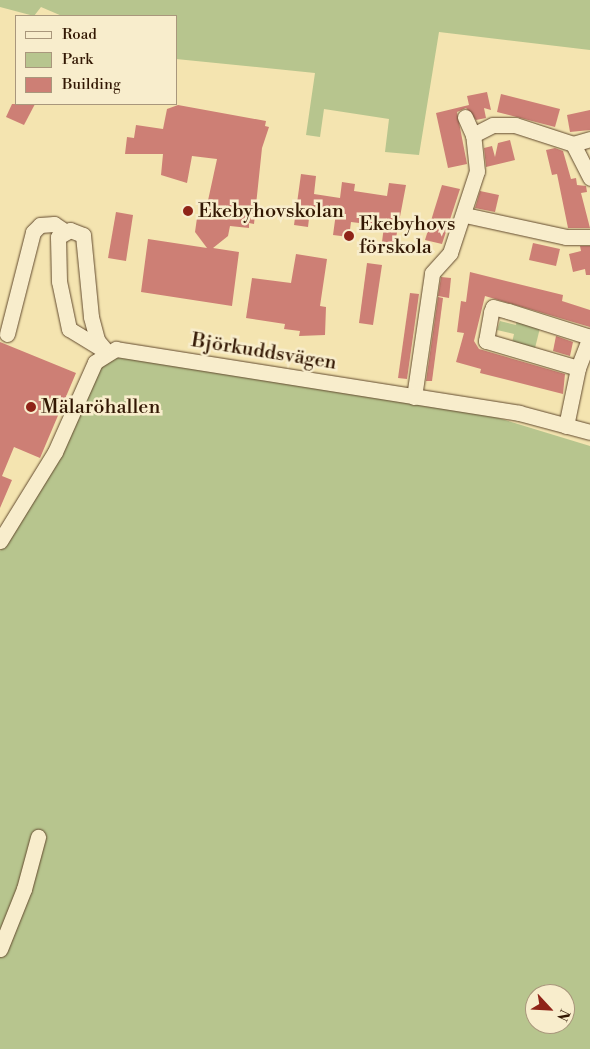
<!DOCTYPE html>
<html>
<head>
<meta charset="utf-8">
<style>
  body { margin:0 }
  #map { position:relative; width:590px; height:1049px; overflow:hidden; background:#f4e4b0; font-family:"Libre Bodoni",serif }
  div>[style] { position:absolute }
  .green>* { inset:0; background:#b7c58e }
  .building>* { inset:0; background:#cd7f75 }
  .roads { filter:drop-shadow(0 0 1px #624a2e) drop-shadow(0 0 1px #624a2e) }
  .minor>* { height:15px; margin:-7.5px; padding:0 7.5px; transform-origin:7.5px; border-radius:7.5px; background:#f8edcc }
  .dots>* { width:14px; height:14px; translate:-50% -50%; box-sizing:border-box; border:2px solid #f8edcc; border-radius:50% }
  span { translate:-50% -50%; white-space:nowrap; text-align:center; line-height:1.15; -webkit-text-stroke:5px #f8edcc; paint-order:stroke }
  .poi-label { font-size:20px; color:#321703 }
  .left { translate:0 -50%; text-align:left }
  .street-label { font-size:20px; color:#321703 }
  .legend { position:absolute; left:15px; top:15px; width:162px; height:90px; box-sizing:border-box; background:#f8edcc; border:1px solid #a9977c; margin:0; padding:6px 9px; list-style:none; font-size:15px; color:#321703 }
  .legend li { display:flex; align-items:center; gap:10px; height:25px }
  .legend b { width:25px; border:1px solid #a9977c }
  .north { position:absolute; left:525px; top:984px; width:50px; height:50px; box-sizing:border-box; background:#f8edcc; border:1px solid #a9977c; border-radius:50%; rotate:115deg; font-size:14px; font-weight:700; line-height:20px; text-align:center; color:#321703 }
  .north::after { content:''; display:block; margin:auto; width:18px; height:22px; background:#8f2418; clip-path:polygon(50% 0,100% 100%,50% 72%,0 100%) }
</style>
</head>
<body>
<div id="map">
  <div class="green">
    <i style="clip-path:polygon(0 0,590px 0,590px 50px,439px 32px,419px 155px,385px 152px,389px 119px,324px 109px,320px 137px,306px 135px,315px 73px,176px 59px,176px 16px,62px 16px,41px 7px,34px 16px,0 7px)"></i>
    <i style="clip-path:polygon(517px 318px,541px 324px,534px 352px,511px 347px,514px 334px,497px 330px,500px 321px,516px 325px)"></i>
    <i style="clip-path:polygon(evenodd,127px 355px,472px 410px,590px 446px,590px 1049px,0 1049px,0 551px,65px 445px,97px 368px,109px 358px,127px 355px,535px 994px,565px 994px,565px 1024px,535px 1024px,535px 994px)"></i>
  </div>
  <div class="building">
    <i style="clip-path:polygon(487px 92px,491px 110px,484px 108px,486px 118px,476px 120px,466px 108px,457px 112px,467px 164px,448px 168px,436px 113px,469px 105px,467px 96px)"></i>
    <i style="clip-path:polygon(501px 94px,560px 109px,555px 127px,497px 112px)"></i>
    <i style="clip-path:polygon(12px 104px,35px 104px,24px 125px,6px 117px)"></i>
    <i style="clip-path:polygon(178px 105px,266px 121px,265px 126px,269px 127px,262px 148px,254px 224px,249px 223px,249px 228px,230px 226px,228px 236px,213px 248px,239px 252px,232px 306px,141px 292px,148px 239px,207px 248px,195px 232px,197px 218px,204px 219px,217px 159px,192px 156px,187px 183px,161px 175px,163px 154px,125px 154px,127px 137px,134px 138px,136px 125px,163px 129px,167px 109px)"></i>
    <i style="clip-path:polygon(590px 110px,590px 130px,570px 132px,567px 115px)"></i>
    <i style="clip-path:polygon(510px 140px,515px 160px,486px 167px,484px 148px,492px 146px,495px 157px,498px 143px)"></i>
    <i style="clip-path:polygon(555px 148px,563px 151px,571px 179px,576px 178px,577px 185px,586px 186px,587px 192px,581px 193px,590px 228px,568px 228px,557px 174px,552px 175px,546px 150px)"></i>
    <i style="clip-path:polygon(301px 174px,316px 176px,314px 194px,340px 198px,342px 182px,355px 184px,354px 191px,387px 196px,389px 183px,406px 185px,395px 243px,382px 242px,384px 226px,351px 222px,349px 237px,333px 235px,336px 213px,310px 210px,308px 227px,294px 225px)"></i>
    <i style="clip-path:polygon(442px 185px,460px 189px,442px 244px,425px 240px)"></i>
    <i style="clip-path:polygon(480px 191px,499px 195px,495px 212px,475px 208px)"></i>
    <i style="clip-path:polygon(116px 212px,133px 215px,126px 261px,108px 258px)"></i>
    <i style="clip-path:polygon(533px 243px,560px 249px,556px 266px,529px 260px)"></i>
    <i style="clip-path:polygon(580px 246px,590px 246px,590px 275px,586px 275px,585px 269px,573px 272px,569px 254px,581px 251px)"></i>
    <i style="clip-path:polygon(296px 254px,327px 259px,320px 306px,326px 307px,325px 335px,299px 336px,300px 331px,284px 329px,285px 324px,246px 318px,252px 278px,291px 283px)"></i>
    <i style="clip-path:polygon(367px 263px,382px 265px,373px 325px,359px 323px)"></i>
    <i style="clip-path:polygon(470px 272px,563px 295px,562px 301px,590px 310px,590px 327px,485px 296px,474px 341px,479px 349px,565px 374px,563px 394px,480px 373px,481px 369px,456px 362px,464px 333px,457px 332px,461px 301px,466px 302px)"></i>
    <i style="clip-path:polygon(441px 277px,451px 278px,449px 298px,438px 296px)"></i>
    <i style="clip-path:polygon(410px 293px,419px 294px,407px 379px,398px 378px)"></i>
    <i style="clip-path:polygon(438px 297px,443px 298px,432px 381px,426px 381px)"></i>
    <i style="clip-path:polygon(556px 336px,573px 342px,570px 356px,553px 351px)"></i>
    <i style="clip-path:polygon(0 342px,76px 373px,40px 458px,14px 447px,2px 476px,12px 480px,0 508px)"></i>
  </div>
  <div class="roads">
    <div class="minor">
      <i style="left:465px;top:117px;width:20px;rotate:66deg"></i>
      <i style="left:573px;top:144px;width:18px;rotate:-16deg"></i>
      <i style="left:465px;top:215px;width:103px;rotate:12.3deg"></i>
      <i style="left:566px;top:237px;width:24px"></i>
      <i style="left:70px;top:230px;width:14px;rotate:21deg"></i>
      <i style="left:83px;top:235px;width:82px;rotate:84.4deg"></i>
      <i style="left:91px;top:317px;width:24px;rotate:75deg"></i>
      <i style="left:97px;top:340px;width:16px;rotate:50deg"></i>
      <i style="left:107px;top:352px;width:44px;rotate:-148.8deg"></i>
      <i style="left:69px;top:329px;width:49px;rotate:-101.8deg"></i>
      <i style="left:59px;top:281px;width:44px;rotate:-91.3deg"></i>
      <i style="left:58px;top:237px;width:14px;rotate:-30deg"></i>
      <i style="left:7px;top:334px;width:105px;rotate:-75.7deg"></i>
      <i style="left:33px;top:232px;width:10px;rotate:-45deg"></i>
      <i style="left:40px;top:225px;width:14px;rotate:-4deg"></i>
      <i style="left:54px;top:224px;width:14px;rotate:34deg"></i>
      <i style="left:578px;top:368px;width:96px;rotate:-163.6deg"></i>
      <i style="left:486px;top:341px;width:29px;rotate:-80deg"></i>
      <i style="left:491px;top:312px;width:5px;rotate:-68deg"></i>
      <i style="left:493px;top:307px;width:16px;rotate:15deg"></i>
      <i style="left:508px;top:311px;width:86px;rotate:17.6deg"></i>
      <i style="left:414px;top:397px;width:125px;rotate:-81.7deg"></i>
      <i style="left:432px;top:273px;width:27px;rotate:-48deg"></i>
      <i style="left:450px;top:253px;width:86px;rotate:-71.8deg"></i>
      <i style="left:477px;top:171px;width:36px;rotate:-96deg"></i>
      <i style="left:473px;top:135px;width:22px;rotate:-27deg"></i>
      <i style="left:493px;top:125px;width:22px"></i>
      <i style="left:515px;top:125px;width:61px;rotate:18.1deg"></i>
      <i style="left:573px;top:144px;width:38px;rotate:63deg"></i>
      <i style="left:566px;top:426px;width:59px;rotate:-78.3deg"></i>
      <i style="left:578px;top:368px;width:34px;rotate:-69deg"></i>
      <i style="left:0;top:541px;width:105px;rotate:-58.3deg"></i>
      <i style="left:55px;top:452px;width:98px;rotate:-66deg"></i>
      <i style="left:95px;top:362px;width:25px;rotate:-32deg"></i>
      <i style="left:116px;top:349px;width:408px;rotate:9deg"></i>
      <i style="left:519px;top:413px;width:73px;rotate:15deg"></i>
      <i style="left:0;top:949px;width:65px;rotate:-68.2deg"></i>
      <i style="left:24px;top:889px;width:54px;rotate:-74.9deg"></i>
    </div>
  </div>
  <div class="dots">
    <i style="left:188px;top:211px;background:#8f2418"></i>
    <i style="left:349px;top:236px;background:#8f2418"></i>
    <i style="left:31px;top:407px;background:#8f2418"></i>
  </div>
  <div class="poi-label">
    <span class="left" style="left:198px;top:211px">Ekebyhovskolan</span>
    <span class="left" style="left:359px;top:236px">Ekebyhovs<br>förskola</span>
    <span class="left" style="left:41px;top:407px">Mälaröhallen</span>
  </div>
  <div class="street-label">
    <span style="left:264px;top:352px;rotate:9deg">Björkuddsvägen</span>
  </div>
  <ul class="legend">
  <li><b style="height:6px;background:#f8edcc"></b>Road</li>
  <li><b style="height:14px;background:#b7c58e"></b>Park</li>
  <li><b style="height:14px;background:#cd7f75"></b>Building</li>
  </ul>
  <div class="north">N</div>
</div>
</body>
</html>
